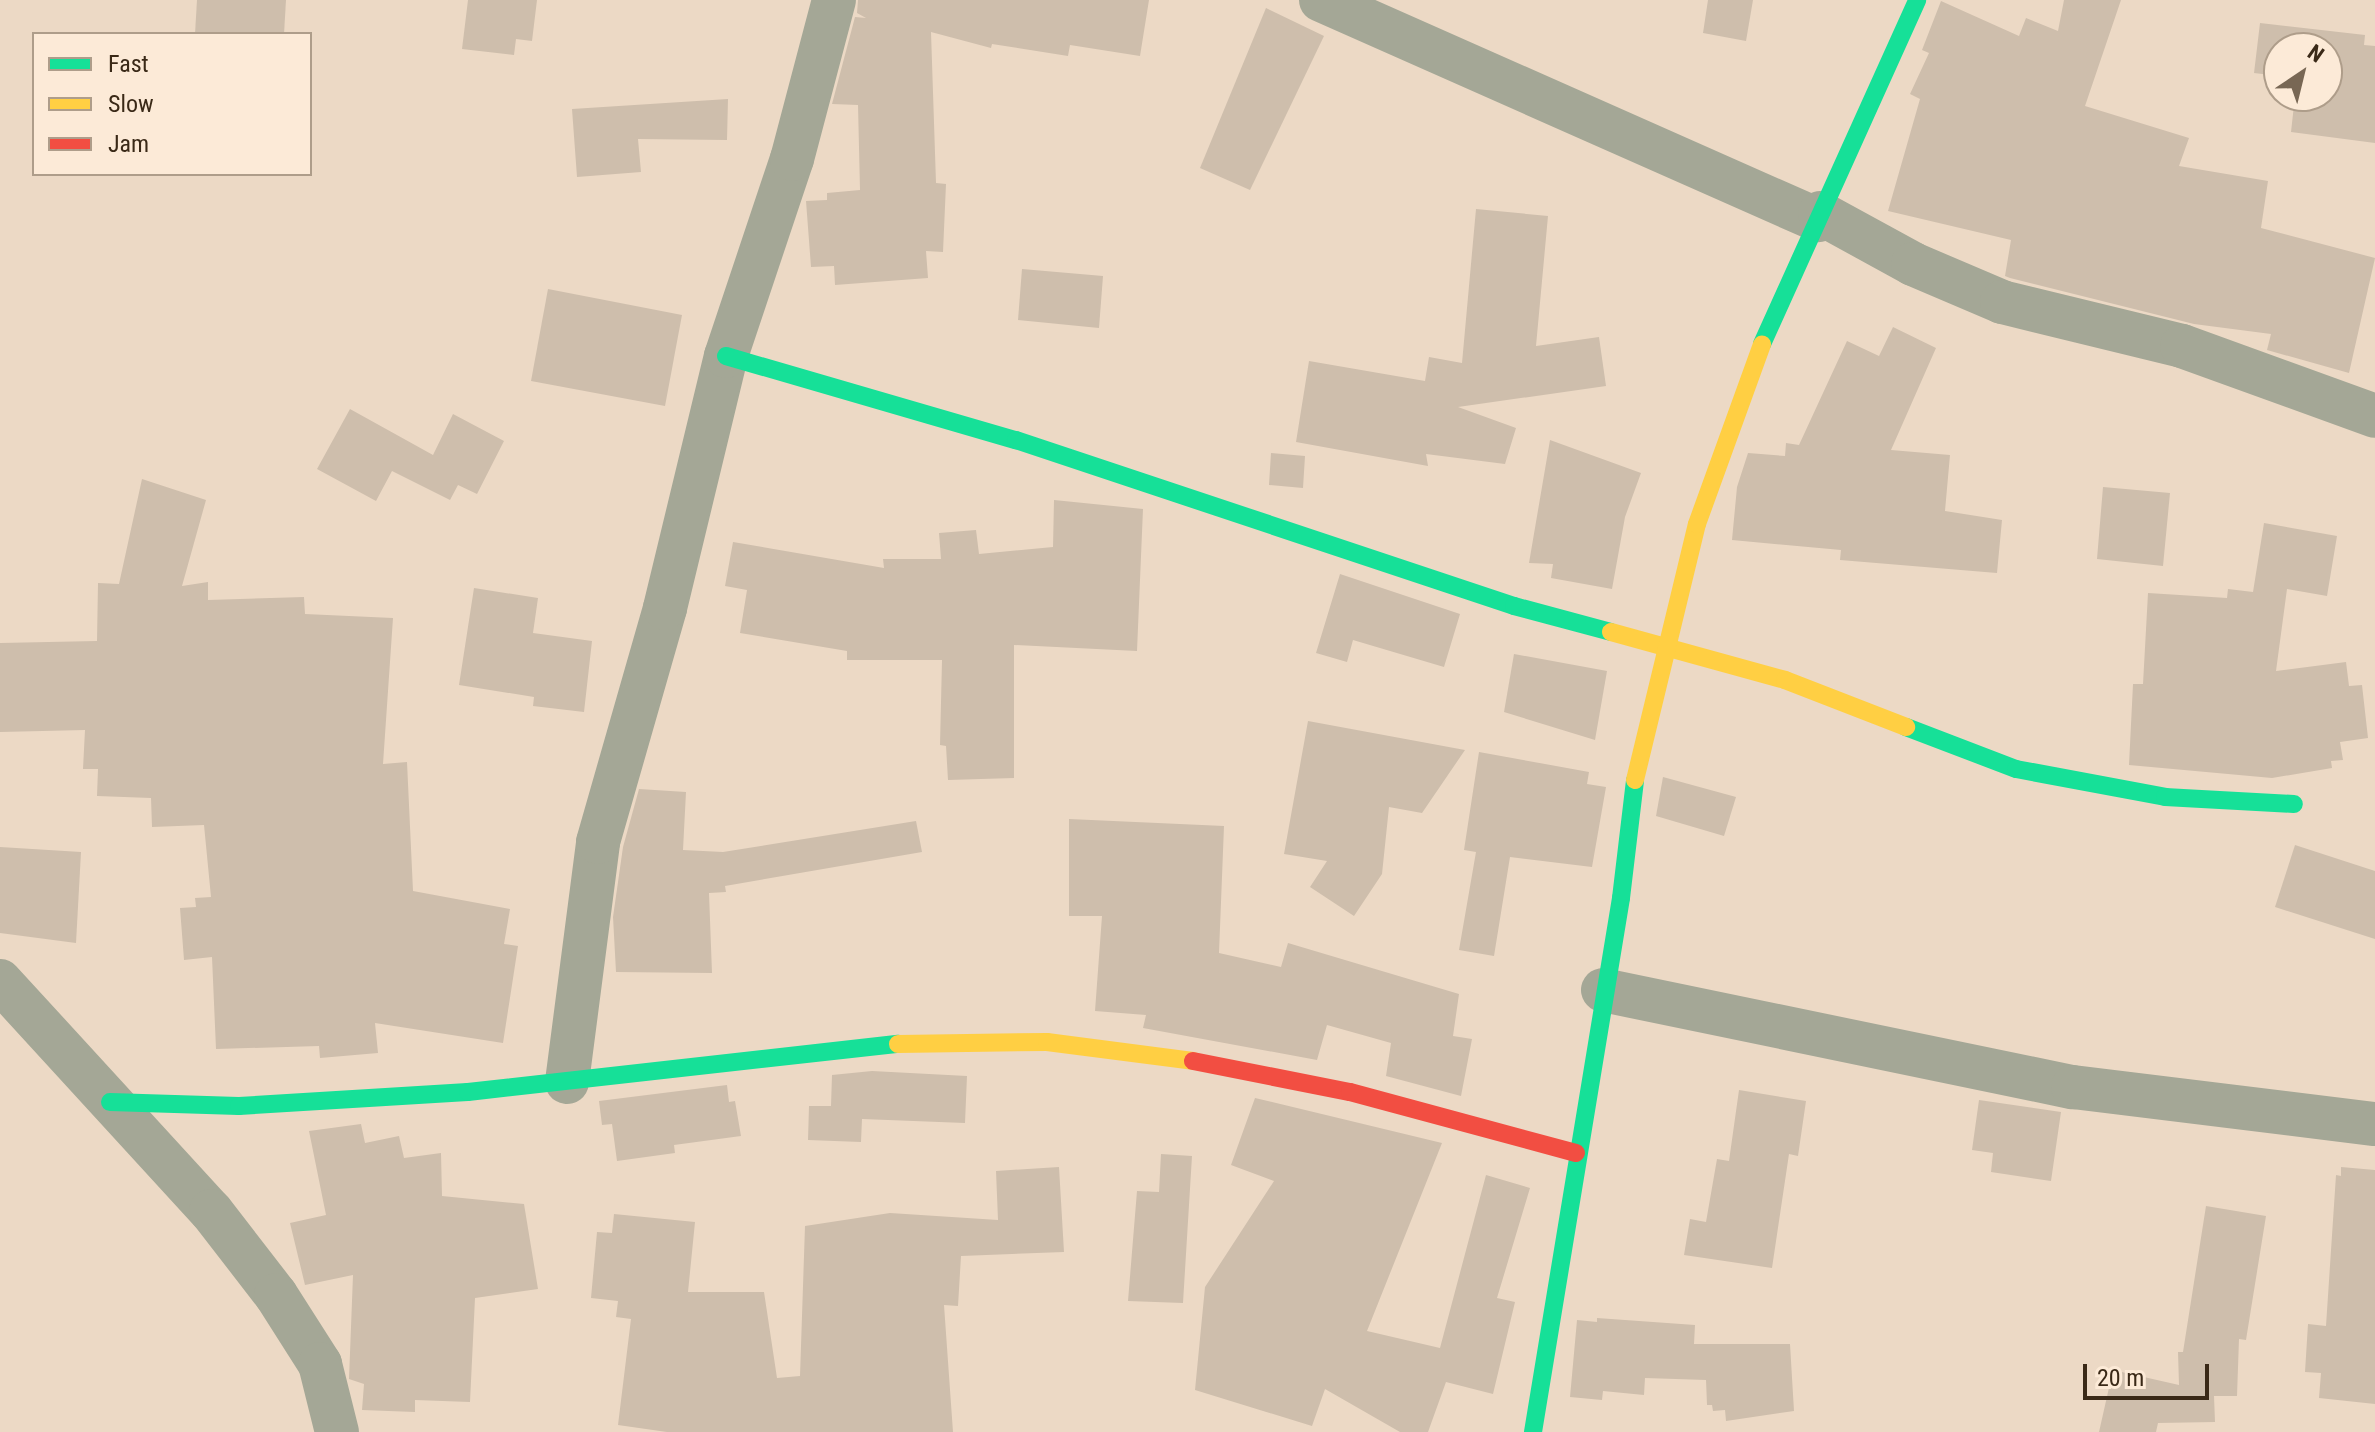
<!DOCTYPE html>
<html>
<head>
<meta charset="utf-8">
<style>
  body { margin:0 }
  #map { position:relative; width:2375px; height:1432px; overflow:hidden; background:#ecd9c5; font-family:"Roboto Condensed",sans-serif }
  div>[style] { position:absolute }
  .building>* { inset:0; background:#cebeac }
  .street>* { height:44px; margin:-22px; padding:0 22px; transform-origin:22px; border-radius:22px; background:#a4a796 }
  .fast>* { height:18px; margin:-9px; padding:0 9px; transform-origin:9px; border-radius:9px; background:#16e098 }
  .slow>* { height:18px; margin:-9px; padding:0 9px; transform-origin:9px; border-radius:9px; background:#ffcf43 }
  .jam>* { height:18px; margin:-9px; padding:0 9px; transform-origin:9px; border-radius:9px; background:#f24e42 }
  span { translate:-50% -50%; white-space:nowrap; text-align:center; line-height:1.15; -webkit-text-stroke:6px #fcead7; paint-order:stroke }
  .legend { position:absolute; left:32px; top:32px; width:280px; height:144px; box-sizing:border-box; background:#fcead7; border:2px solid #ae9d8a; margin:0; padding:10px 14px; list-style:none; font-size:24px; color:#3a2917 }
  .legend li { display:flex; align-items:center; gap:16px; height:40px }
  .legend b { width:40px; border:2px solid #ae9d8a }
  .north { position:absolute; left:2263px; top:32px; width:80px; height:80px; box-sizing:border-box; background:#fcead7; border:2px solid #ae9d8a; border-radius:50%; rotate:35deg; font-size:22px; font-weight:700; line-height:32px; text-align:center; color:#3a2917 }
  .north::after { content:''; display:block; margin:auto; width:28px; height:36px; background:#786754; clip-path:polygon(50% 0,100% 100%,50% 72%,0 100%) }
  .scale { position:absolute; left:2083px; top:1364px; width:126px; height:36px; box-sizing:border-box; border:4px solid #3a2917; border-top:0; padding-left:10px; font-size:24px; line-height:28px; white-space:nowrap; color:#3a2917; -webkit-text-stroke:6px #fcead7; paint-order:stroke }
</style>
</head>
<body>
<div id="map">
  <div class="building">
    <i style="clip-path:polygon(197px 0,286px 0,284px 34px,195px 34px)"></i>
    <i style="clip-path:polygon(468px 0,537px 0,532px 41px,516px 39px,514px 55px,462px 49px)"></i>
    <i style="clip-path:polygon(858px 0,1149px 0,1140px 56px,1070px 45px,1068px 56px,992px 44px,991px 48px,931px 32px,936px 183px,946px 184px,943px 252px,926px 251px,928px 278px,835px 285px,834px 266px,811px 267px,806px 201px,827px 200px,827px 193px,860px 190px,858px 105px,832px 104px,855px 17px,866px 18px,857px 13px)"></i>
    <i style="clip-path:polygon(1708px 0,1753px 0,1746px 41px,1703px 33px)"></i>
    <i style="clip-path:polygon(2064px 0,2121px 0,2085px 106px,2189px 138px,2179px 166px,2268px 181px,2261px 228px,2375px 258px,2349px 373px,2267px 350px,2271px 334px,2194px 324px,2010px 278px,2005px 276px,2011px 240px,1888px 211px,1920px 99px,1910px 94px,1929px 53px,1922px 50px,1941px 1px,2019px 36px,2026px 18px,2058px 31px)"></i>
    <i style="clip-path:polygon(1266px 8px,1324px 36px,1250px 190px,1200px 168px)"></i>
    <i style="clip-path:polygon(2260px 23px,2365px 35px,2364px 45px,2375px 46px,2375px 143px,2291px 132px,2295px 96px,2327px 96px,2327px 48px,2279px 48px,2279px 76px,2254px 73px)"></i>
    <i style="clip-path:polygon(728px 99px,727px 140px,638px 139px,641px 172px,577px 177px,572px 109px)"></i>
    <i style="clip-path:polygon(1476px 209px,1548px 216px,1536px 346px,1599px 337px,1606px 386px,1458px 407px,1516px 428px,1505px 464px,1426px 454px,1428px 466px,1296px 442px,1309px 361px,1425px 381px,1429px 357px,1462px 363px)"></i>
    <i style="clip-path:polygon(1022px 269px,1103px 276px,1099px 328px,1018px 320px)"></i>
    <i style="clip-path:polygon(548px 289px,682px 315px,665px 406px,531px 381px)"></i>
    <i style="clip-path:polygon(1893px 327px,1936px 348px,1891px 450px,1950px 455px,1945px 511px,2002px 520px,1997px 573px,1840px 560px,1841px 550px,1732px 540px,1737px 487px,1748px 453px,1785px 456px,1786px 443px,1799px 445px,1847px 341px,1879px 356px)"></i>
    <i style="clip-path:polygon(350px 409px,433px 455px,453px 414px,504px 441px,477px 494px,458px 485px,450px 500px,392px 471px,376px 501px,317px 469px)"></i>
    <i style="clip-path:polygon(1550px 440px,1641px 473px,1625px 517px,1612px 589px,1551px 578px,1553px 564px,1529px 563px)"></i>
    <i style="clip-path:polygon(1271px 453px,1305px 456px,1303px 488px,1269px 485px)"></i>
    <i style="clip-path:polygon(142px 479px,206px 500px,182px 586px,208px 582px,208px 600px,304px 597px,305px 614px,393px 618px,383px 764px,407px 762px,413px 891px,510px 909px,504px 944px,518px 946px,503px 1043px,375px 1023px,378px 1053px,320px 1058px,319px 1046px,216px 1049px,212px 957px,184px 960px,180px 908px,196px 907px,195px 898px,211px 897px,204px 825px,152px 827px,151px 798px,97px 796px,98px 769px,83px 769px,85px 730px,0 732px,0 643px,97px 641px,98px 583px,119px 584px)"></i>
    <i style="clip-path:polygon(2103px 487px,2170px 493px,2163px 566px,2097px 559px)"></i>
    <i style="clip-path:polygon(1054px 500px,1143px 509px,1137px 651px,1014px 645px,1014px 778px,948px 780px,946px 746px,940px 745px,942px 660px,847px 660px,847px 651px,740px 633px,747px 590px,725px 586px,733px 542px,884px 568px,883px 559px,941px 559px,939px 533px,976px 530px,979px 554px,1053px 547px)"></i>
    <i style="clip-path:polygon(2264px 523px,2337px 536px,2327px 596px,2287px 589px,2276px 671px,2346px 662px,2349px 686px,2362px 685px,2368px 738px,2340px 742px,2343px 760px,2331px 761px,2332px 768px,2272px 778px,2129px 765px,2133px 684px,2143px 684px,2148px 593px,2227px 598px,2228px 589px,2253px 592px)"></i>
    <i style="clip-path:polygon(1340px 574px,1460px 614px,1444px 667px,1353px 640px,1347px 662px,1316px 653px)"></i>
    <i style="clip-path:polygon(474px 588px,538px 598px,533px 633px,592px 641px,584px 712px,533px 706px,534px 697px,459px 685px)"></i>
    <i style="clip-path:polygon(1514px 654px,1607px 671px,1595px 740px,1504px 712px)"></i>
    <i style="clip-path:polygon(1308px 721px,1465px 750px,1422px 813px,1389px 807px,1382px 874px,1354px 916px,1310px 887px,1327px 861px,1284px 854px)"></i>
    <i style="clip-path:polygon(1479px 752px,1589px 772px,1587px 784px,1606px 787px,1592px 867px,1510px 857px,1494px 956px,1459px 950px,1476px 852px,1464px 850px)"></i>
    <i style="clip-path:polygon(1663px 777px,1736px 797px,1724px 836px,1656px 816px)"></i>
    <i style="clip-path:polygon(639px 789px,686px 792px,683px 850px,723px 852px,916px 821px,922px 852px,725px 886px,726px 892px,709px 893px,712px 973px,616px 972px,613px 917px,623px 847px)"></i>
    <i style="clip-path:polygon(1069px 819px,1224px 826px,1219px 953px,1281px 967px,1288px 943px,1459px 994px,1453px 1036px,1472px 1039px,1461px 1096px,1386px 1076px,1391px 1043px,1327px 1025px,1317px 1060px,1143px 1028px,1146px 1015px,1095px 1011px,1102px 916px,1069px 916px)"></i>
    <i style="clip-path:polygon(2295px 845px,2375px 871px,2375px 939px,2275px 907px)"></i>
    <i style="clip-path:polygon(0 847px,81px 852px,76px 943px,0 933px)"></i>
    <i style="clip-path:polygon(872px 1071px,967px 1076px,965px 1123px,862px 1119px,861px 1142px,808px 1140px,809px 1106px,831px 1106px,832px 1075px)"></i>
    <i style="clip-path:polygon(727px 1085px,729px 1102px,735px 1101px,741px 1136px,674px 1145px,675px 1153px,617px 1161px,612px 1124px,602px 1125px,599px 1101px)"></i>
    <i style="clip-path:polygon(1739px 1090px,1806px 1101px,1798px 1156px,1789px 1154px,1772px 1268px,1684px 1255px,1690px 1219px,1706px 1222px,1717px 1159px,1729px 1161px)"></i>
    <i style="clip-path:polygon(1255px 1098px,1442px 1143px,1367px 1331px,1440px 1348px,1486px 1175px,1530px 1188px,1497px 1298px,1515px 1302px,1493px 1394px,1446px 1382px,1428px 1432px,1400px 1432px,1325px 1389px,1312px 1426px,1195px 1390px,1205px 1287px,1274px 1181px,1231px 1165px)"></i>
    <i style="clip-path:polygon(1979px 1100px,2061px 1112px,2051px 1181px,1991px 1172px,1993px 1153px,1972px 1150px)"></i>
    <i style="clip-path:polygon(361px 1124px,365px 1143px,399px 1136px,404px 1158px,441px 1153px,442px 1196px,524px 1204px,538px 1289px,475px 1298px,470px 1402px,415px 1400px,415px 1412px,362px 1410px,364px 1384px,349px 1379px,353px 1275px,305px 1285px,290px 1223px,326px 1215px,309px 1131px)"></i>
    <i style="clip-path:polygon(1161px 1154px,1192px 1156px,1183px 1303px,1128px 1301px,1137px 1191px,1159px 1192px)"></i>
    <i style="clip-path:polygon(1059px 1167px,1064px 1252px,961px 1256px,958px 1306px,944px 1305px,953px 1432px,667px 1432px,618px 1425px,631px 1319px,616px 1317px,618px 1301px,591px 1298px,597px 1232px,612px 1233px,614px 1214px,695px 1222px,688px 1292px,764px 1292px,777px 1378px,800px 1376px,805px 1226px,890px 1213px,998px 1220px,996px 1171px)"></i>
    <i style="clip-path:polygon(2341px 1167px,2375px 1170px,2375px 1404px,2319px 1398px,2321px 1373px,2305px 1372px,2308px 1324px,2326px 1326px,2336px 1175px,2341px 1176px)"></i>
    <i style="clip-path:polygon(2206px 1206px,2266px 1216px,2246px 1340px,2239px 1339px,2237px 1396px,2214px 1396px,2215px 1422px,2158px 1423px,2156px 1432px,2099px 1432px,2113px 1370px,2179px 1385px,2178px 1352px,2183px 1352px)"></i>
    <i style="clip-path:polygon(1597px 1318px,1695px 1325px,1694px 1344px,1790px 1344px,1794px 1411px,1726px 1421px,1725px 1410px,1713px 1411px,1712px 1405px,1707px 1405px,1706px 1380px,1645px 1378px,1644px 1395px,1603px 1391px,1602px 1400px,1570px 1397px,1577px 1320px,1597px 1322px)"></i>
  </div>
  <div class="street">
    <i style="left:1321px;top:0;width:544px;rotate:23.88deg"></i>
    <i style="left:1820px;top:213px;width:106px;rotate:28.7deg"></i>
    <i style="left:1913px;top:264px;width:97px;rotate:23.1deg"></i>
    <i style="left:2002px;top:302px;width:185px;rotate:13.7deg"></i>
    <i style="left:2182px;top:346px;width:205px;rotate:19.9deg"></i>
    <i style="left:0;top:981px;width:312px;rotate:47.5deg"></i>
    <i style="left:211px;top:1211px;width:106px;rotate:52.3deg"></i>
    <i style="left:276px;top:1295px;width:82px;rotate:57.5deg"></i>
    <i style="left:320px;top:1364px;width:70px;rotate:76deg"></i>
    <i style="left:1603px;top:990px;width:480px;rotate:11.7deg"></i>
    <i style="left:2073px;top:1087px;width:304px;rotate:7deg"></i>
    <i style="left:567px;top:1082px;width:242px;rotate:-82.6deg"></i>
    <i style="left:598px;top:842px;width:243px;rotate:-74deg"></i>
    <i style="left:665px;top:608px;width:259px;rotate:-76.4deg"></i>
    <i style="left:726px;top:356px;width:208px;rotate:-71.5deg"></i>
    <i style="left:792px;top:159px;width:164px;rotate:-75.2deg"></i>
  </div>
  <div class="fast">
    <i style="left:1762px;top:344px;width:377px;rotate:-65.7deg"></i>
    <i style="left:726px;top:356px;width:302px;rotate:16.2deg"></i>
    <i style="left:1016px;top:440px;width:525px;rotate:18.43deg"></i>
    <i style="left:1514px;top:606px;width:100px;rotate:15deg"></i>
    <i style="left:1906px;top:727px;width:118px;rotate:20.9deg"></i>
    <i style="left:2016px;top:769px;width:152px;rotate:10.6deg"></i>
    <i style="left:2165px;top:797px;width:129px;rotate:3.1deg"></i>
    <i style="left:110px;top:1102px;width:129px;rotate:1.8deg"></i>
    <i style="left:239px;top:1106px;width:229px;rotate:-3.5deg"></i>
    <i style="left:468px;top:1092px;width:433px;rotate:-6.4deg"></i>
    <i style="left:1533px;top:1432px;width:541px;rotate:-80.64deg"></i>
    <i style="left:1621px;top:898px;width:119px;rotate:-83.2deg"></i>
  </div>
  <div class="slow">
    <i style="left:1611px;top:632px;width:180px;rotate:15.4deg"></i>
    <i style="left:1785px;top:680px;width:130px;rotate:21.2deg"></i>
    <i style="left:1635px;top:780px;width:263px;rotate:-76.4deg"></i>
    <i style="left:1697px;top:524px;width:191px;rotate:-70.1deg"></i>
    <i style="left:898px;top:1044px;width:149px;rotate:-0.8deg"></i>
    <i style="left:1047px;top:1042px;width:147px;rotate:7.4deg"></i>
  </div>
  <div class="jam">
    <i style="left:1193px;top:1061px;width:160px;rotate:11.2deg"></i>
    <i style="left:1350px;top:1092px;width:234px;rotate:15.1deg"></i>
  </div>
  <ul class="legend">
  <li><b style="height:10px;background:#16e098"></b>Fast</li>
  <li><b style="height:10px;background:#ffcf43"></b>Slow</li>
  <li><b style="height:10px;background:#f24e42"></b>Jam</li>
  </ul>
  <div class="north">N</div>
  <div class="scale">20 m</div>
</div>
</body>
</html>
